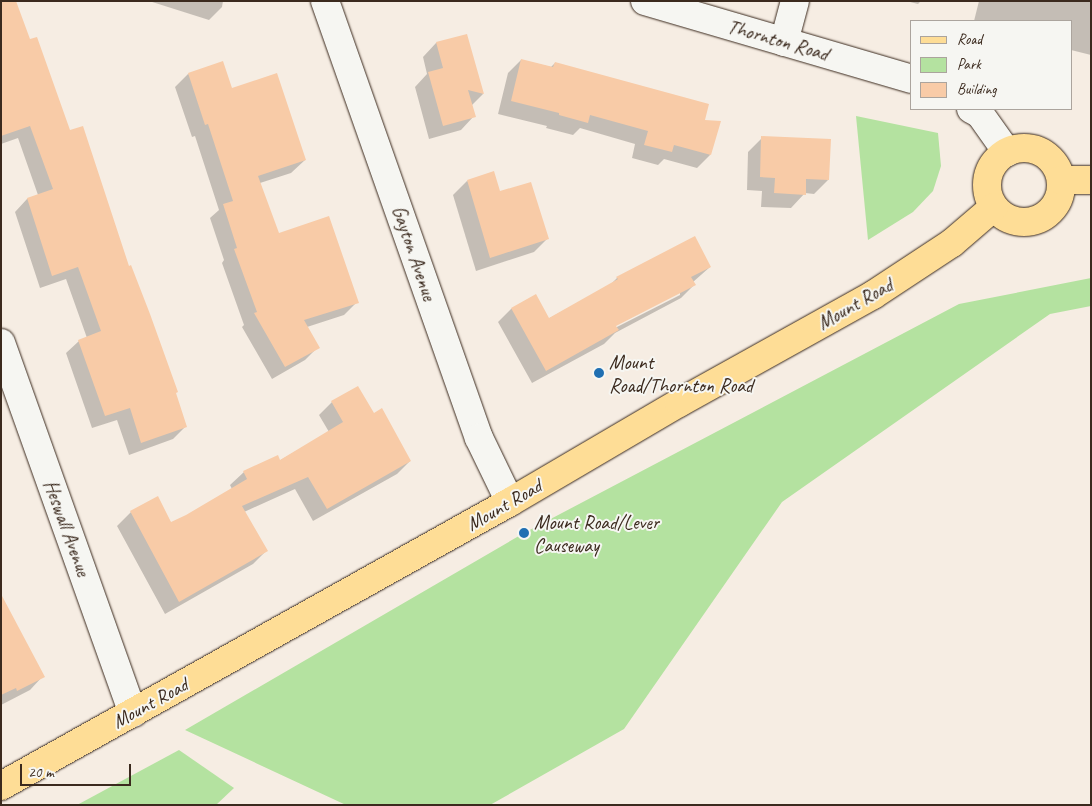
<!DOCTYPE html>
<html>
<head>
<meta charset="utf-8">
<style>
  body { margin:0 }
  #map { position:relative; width:1092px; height:806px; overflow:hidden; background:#f6ede3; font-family:Caveat,sans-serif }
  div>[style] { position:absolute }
  .green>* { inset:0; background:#b4e2a0 }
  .shadow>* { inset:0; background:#0003 }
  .building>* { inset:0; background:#f8cba7 }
  .roads { filter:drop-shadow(0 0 1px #3b2a1e) drop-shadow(0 0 1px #3b2a1e) }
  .minor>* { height:28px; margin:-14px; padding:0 14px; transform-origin:14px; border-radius:14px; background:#f6f6f2 }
  .major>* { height:28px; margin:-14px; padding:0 14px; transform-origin:14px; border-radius:14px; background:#fedd96 }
  .major>.ring { margin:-14px; padding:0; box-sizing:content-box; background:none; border:28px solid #fedd96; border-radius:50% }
  .dots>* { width:14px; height:14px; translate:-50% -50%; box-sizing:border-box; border:2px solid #f6f6f2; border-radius:50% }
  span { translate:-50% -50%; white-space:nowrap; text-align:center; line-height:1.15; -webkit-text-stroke:4px #f6f6f2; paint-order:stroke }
  .street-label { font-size:20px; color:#3b2a1e }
  .poi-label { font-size:20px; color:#3b2a1e }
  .left { translate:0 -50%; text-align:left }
  .frame { position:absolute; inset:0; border:2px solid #3b2a1e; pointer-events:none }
  .legend { position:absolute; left:910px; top:20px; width:162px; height:90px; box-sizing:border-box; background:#f6f6f2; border:1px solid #aba49d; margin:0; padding:6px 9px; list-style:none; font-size:15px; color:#3b2a1e }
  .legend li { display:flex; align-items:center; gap:10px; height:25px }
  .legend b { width:25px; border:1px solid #aba49d }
  .scale { position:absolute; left:20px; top:764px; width:111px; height:22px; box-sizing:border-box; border:2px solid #3b2a1e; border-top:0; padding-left:6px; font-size:15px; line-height:18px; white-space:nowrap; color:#3b2a1e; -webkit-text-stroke:4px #f6f6f2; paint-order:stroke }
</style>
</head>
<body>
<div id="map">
  <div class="green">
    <i style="clip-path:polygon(856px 116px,938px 133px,941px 166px,933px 191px,913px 212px,868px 240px)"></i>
    <i style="clip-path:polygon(1091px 278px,1091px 306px,1050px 314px,782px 502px,624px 729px,490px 805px,346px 805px,185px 730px,524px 533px,959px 304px)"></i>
    <i style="clip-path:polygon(179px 750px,234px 788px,216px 805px,77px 805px)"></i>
  </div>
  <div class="shadow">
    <i style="clip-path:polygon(1px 1px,29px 41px,69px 132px,128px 267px,186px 426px,173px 439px,129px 455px,117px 420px,92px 428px,66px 353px,79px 341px,87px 338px,66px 279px,40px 288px,15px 212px,27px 199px,38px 195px,18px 138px,1px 144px)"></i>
    <i style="clip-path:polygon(149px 1px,223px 1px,222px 7px,209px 20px)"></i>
    <i style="clip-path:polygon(906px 1px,921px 1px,918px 4px)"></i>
    <i style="clip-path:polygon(979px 1px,1091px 1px,1091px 55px,1071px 50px,1071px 21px,974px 21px)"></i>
    <i style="clip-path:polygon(466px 35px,483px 94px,471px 106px,474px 116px,461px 130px,429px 139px,415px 87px,427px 74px,423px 57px,436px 43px)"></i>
    <i style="clip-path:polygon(521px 60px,551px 67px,555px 63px,703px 121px,710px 155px,697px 168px,664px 159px,658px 165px,632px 158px,635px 144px,580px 128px,573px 135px,546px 128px,547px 126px,498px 114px,508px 73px)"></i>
    <i style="clip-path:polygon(188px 74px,232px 90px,305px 160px,291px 173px,260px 183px,278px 235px,357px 302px,344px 315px,307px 327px,318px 347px,305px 360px,272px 379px,242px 327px,244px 325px,222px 263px,224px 260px,210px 218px,219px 210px,195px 136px,192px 137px,175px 87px)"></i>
    <i style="clip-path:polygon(762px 138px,828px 180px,814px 194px,805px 193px,791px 208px,761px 207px,762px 191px,747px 190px,748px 152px)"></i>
    <i style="clip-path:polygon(467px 181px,500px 193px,548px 238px,534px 252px,476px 271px,453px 195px)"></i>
    <i style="clip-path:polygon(evenodd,710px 267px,693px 282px,694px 285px,681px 298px,615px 333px,604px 344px,532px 383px,498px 322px,511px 309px,536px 296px,548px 319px,610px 285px,617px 278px,710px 267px,680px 292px,680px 295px,611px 330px,610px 328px,680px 292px)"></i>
    <i style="clip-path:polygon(332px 402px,373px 414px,410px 461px,397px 474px,313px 521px,295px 489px,244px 512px,266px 551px,253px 564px,165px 614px,117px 526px,131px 512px,157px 498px,171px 523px,187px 516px,232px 489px,230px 485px,244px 472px,279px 461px,329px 432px,319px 415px)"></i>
    <i style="clip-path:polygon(1px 620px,43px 676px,30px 690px,1px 705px)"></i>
  </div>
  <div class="building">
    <i style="clip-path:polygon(1px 1px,16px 1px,30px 39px,37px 37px,70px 130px,83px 126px,129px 266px,131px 265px,150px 314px,178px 392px,176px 393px,187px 427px,141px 443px,130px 408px,105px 416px,78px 340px,101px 331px,78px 267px,52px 276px,27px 198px,53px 189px,30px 126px,1px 136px)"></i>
    <i style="clip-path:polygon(467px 34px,484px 94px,468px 90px,476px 117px,443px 126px,428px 72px,443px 68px,436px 42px)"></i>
    <i style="clip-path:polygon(521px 59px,553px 67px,555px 62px,709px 104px,705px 120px,721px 121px,711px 155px,674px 145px,672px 152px,644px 145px,648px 131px,590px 115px,588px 123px,559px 115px,559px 113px,511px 101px)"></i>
    <i style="clip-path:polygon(223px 61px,232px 88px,277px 73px,306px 160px,258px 176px,279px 233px,329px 216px,359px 303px,304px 320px,320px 348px,285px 367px,254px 313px,257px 312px,234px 249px,237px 248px,223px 204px,233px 201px,208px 124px,205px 125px,188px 73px)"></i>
    <i style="clip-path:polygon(761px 136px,831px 139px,829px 180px,806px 179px,806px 195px,774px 193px,775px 178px,760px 177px)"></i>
    <i style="clip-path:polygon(494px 171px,500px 191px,531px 182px,549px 239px,490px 258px,467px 180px)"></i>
    <i style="clip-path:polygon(695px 236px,711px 267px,691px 277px,696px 285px,616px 326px,619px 330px,546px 371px,511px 308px,536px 294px,549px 318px,618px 279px,616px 277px)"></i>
    <i style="clip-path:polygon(358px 386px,374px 413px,382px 408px,411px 461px,327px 509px,308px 477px,242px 506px,268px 551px,179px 602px,130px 511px,158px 496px,171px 522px,186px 515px,247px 479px,243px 471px,278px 455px,280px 460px,343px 422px,331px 401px)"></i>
    <i style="clip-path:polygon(1px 594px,45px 677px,17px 691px,16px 688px,1px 695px)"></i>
  </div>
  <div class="roads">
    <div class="minor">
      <i style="left:325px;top:1px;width:463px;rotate:70.6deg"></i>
      <i style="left:479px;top:438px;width:71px;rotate:64.2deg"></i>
      <i style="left:645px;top:1px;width:277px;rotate:16.3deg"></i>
      <i style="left:784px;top:42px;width:42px;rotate:-75deg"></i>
      <i style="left:971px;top:109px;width:10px;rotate:29deg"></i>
      <i style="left:980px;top:114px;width:47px;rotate:54.6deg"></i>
      <i style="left:1px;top:343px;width:393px;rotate:70.4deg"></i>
    </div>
    <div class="major">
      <i class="ring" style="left:987px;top:148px;width:46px;height:46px"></i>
      <i style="left:1061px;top:180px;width:30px"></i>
      <i style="left:1px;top:786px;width:583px;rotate:-29.16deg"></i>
      <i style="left:510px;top:502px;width:196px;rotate:-30.4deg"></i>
      <i style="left:679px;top:403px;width:222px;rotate:-29.1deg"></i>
      <i style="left:873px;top:295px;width:95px;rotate:-33.4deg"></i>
      <i style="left:952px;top:243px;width:55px;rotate:-40.6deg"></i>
    </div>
  </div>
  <div class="dots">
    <i style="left:599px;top:373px;background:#1f6fb2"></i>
    <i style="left:524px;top:533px;background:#1f6fb2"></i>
  </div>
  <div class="street-label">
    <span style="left:778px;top:40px;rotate:16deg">Thornton Road</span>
    <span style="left:414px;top:253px;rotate:71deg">Gayton Avenue</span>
    <span style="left:855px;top:304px;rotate:-30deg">Mount Road</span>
    <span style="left:504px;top:505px;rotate:-30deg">Mount Road</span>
    <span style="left:67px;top:528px;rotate:70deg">Heswall Avenue</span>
    <span style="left:150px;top:703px;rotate:-29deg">Mount Road</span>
  </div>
  <div class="poi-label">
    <span class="left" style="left:609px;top:374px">Mount<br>Road/Thornton Road</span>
    <span class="left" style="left:534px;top:534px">Mount Road/Lever<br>Causeway</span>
  </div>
  <div class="frame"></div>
  <ul class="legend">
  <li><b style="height:6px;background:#fedd96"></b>Road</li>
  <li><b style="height:14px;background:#b4e2a0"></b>Park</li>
  <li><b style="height:14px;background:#f8cba7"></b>Building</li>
  </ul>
  <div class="scale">20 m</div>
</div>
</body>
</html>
